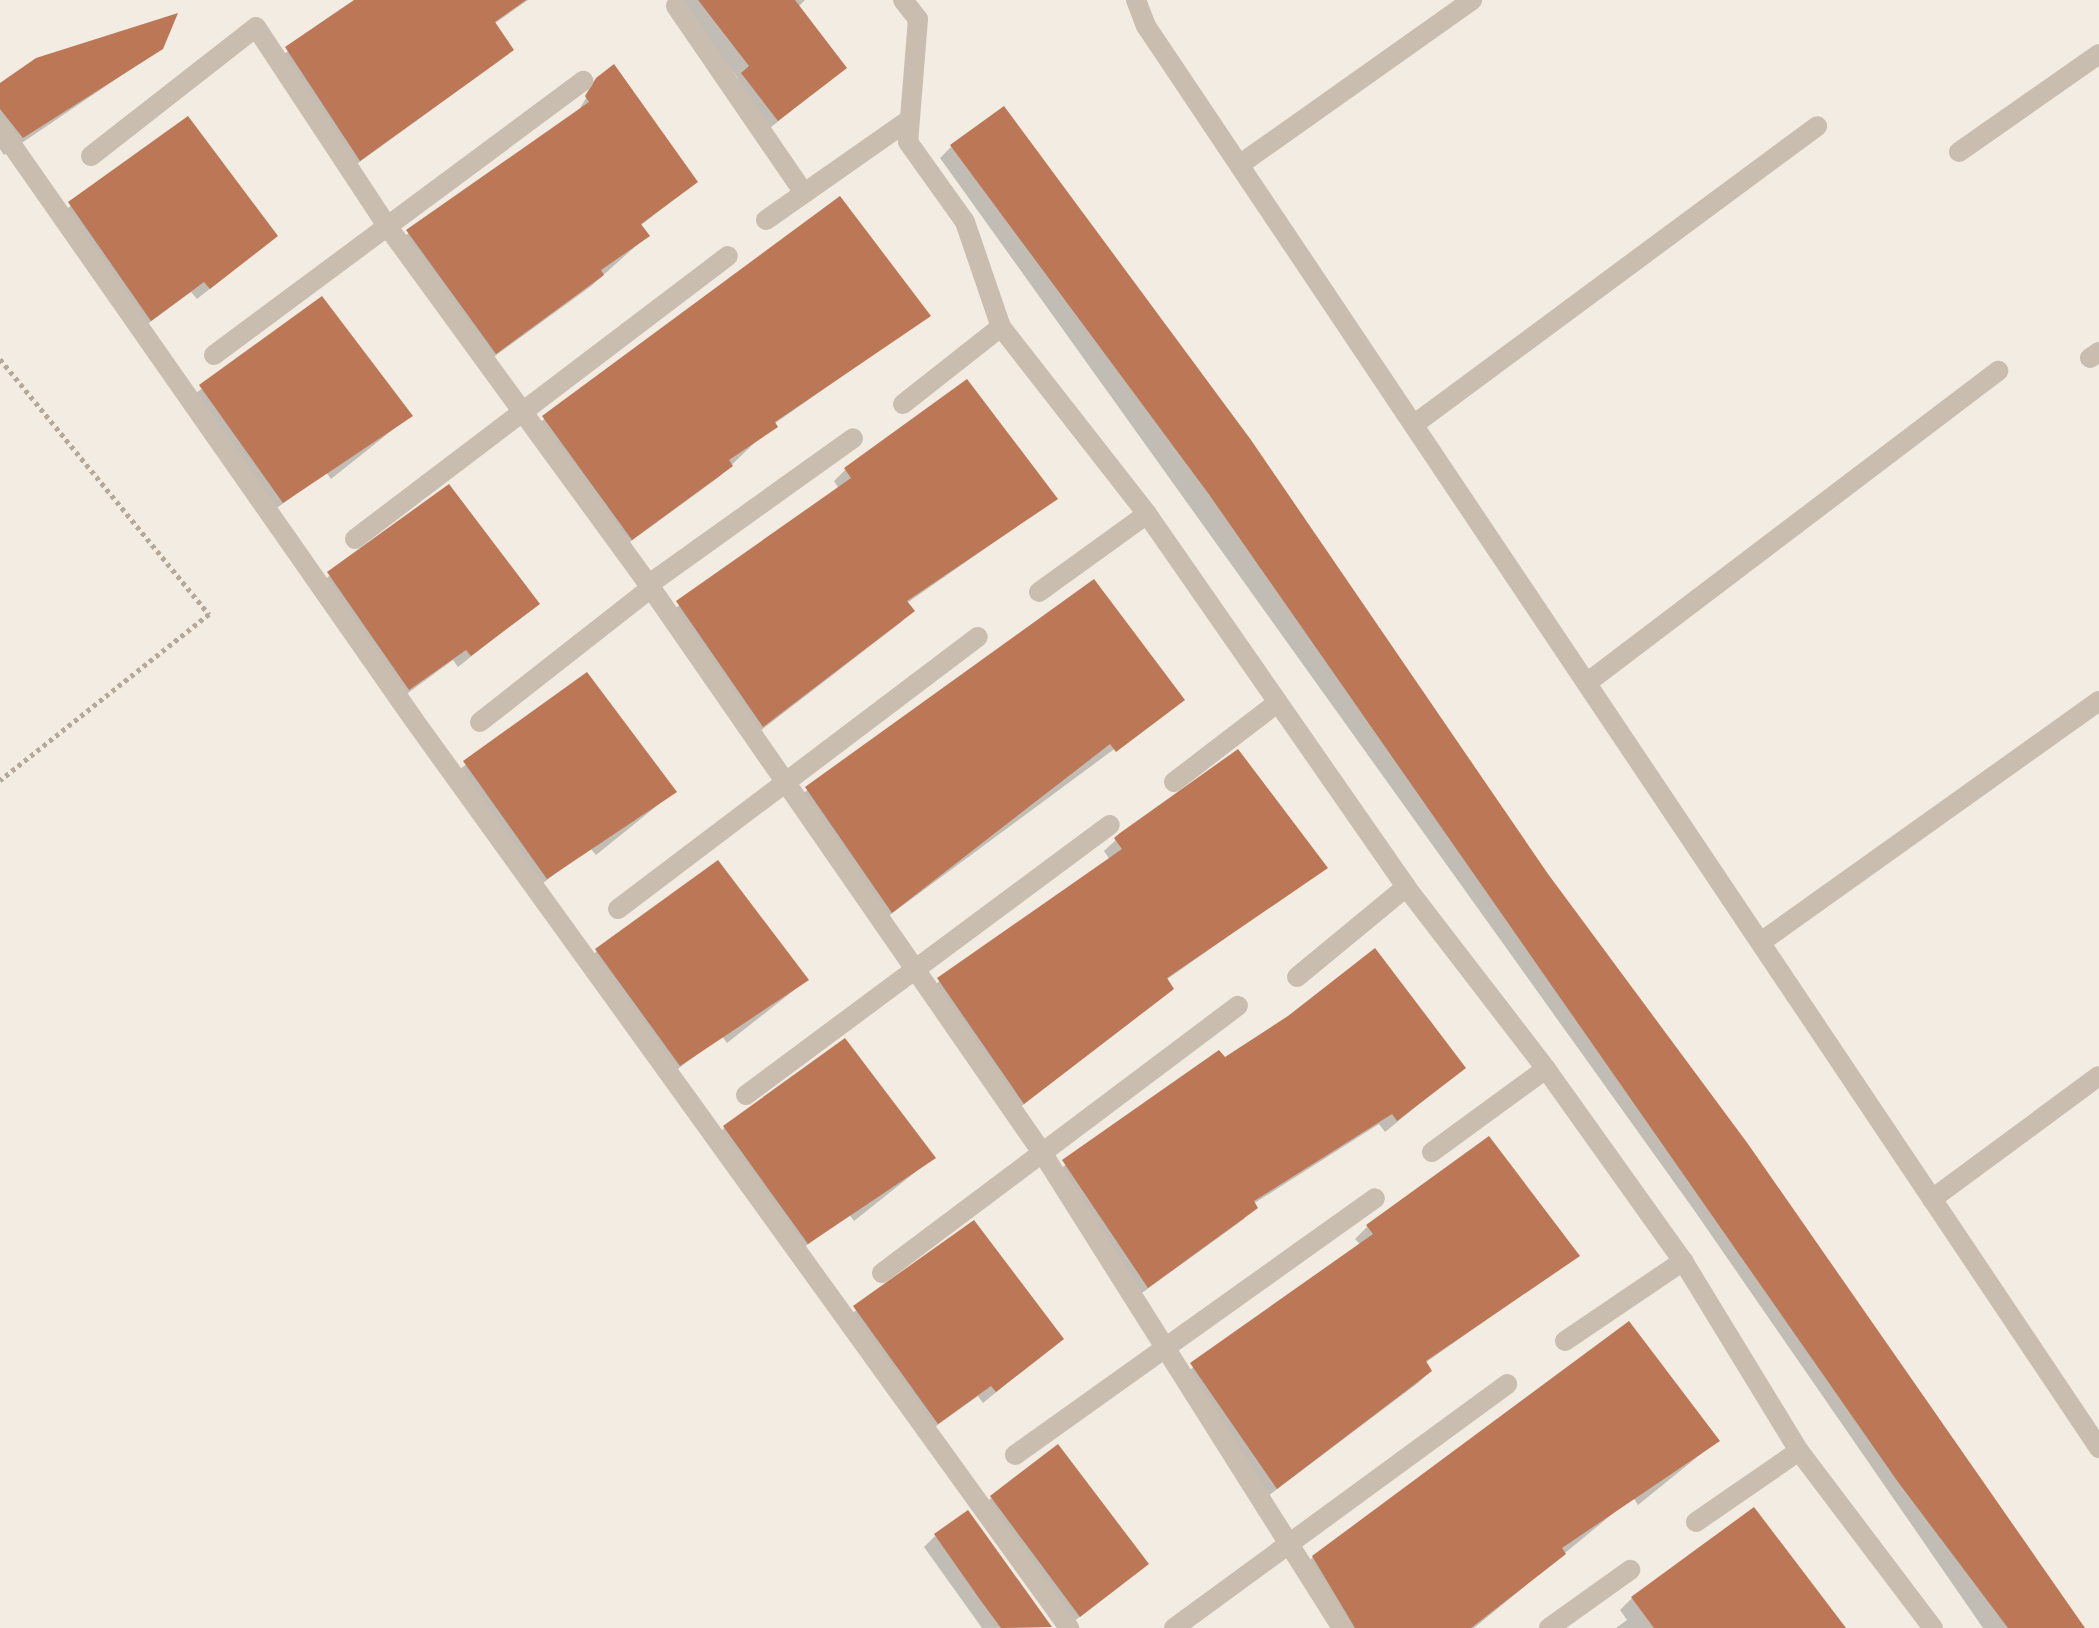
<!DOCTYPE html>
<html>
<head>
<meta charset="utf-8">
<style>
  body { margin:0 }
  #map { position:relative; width:2099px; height:1628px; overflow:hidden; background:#f2ece2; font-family:"DM Sans",sans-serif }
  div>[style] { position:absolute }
  .shadow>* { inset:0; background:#0003 }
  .building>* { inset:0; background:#bc7856 }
  .path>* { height:5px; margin-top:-2.5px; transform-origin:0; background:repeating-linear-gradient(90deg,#b5a899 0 4px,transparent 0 8px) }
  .minor>* { height:20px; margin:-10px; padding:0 10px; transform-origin:10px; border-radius:10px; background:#c9bdaf }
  span { translate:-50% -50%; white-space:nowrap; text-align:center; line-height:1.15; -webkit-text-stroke:6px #faf5ee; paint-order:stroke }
</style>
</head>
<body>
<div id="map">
  <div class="shadow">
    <i style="clip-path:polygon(360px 0,528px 0,494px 24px,511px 49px,499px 61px,347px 171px,274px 61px)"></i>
    <i style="clip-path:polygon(677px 0,805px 0,798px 7px,844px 68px,765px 132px,730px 86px,738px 78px)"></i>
    <i style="clip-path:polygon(162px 48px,4px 155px,0 149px,0 85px)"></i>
    <i style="clip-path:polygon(597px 80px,696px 182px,640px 226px,647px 236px,590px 287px,484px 364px,395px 243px,577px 113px)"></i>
    <i style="clip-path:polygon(188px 119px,276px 236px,197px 299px,191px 292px,138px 331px,57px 216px)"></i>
    <i style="clip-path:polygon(952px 146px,2081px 1628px,1983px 1628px,1694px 1210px,940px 158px)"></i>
    <i style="clip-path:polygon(840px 199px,928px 316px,774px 424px,719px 477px,619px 550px,531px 429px)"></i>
    <i style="clip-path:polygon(322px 299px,410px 416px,331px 479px,326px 472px,270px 513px,188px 399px)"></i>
    <i style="clip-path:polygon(845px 470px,1056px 499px,907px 603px,912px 611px,900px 623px,751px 738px,666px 615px,839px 489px,834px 481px)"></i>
    <i style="clip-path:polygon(449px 487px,537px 604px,458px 667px,453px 660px,397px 701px,316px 586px)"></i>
    <i style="clip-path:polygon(1094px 582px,1182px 699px,879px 923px,794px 800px)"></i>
    <i style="clip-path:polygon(586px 675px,674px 792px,596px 855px,590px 848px,535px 889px,452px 775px)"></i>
    <i style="clip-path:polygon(1121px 835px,1325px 868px,1166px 980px,1171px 989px,1159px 1000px,1011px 1114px,926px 991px,1110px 860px,1104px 851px)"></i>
    <i style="clip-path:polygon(597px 951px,807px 980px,727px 1043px,722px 1036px,667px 1077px,585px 962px)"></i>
    <i style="clip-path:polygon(1224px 1060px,1463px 1068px,1385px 1132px,1379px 1124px,1253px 1204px,1244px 1219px,1135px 1298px,1052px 1174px)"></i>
    <i style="clip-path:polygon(724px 1128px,933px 1158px,854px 1221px,849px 1214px,795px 1254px,713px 1140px)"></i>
    <i style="clip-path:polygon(1489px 1139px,1577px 1256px,1425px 1363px,1430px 1371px,1418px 1383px,1264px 1499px,1180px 1377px,1361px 1245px,1355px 1239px,1367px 1227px)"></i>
    <i style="clip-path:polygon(974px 1223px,1061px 1339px,983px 1403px,978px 1396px,925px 1434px,843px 1320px)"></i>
    <i style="clip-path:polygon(1717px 1441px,1638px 1505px,1633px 1497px,1474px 1628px,1338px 1628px,1301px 1569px,1313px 1557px)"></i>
    <i style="clip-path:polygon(991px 1498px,1146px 1564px,1067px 1627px,980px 1509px)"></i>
    <i style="clip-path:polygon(1754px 1510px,1842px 1628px,1616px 1628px,1627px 1620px,1620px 1610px,1632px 1598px)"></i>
    <i style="clip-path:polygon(935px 1536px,1049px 1627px,982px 1628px,924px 1547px)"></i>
  </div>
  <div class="building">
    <i style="clip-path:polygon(354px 0,526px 0,495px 22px,514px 50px,360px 161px,285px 47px)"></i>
    <i style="clip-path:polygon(698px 0,795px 0,847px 68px,778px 121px,741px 73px,749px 66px)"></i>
    <i style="clip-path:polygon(178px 13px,163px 49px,23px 138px,0 109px,0 83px,36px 58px)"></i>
    <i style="clip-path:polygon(614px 64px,698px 182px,641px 224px,650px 236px,601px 270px,604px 275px,496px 354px,406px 230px,589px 102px,585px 96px,596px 78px)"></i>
    <i style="clip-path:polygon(1004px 106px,1251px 440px,1548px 874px,1748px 1144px,2085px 1628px,2008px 1628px,1898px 1482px,1208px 493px,950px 145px)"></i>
    <i style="clip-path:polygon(188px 116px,278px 236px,210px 289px,204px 282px,151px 321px,68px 202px)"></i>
    <i style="clip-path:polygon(840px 196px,931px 316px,775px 422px,778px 427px,729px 460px,733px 466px,632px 540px,542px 416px)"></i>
    <i style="clip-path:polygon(322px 296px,413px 416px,283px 503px,199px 385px)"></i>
    <i style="clip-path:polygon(967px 379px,1058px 499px,907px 601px,915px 611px,763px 727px,676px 601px,851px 478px,844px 468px)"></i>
    <i style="clip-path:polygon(449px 484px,540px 604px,471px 656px,466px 650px,409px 690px,327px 572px)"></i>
    <i style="clip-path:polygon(1094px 579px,1185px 700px,1116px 752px,1110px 744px,892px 913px,805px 787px)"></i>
    <i style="clip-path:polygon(587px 672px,677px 792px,547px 879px,463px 761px)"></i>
    <i style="clip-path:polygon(1238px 749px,1328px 868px,1167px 978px,1174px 989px,1024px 1104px,937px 978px,1122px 849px,1114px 838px,1120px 833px)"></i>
    <i style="clip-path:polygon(718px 860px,809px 980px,680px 1066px,595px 949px)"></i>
    <i style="clip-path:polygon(1375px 948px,1466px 1068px,1397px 1121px,1392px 1114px,1254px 1201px,1258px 1208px,1148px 1288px,1062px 1160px,1219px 1050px,1225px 1057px,1288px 1016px)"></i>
    <i style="clip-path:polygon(845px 1038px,936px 1158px,808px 1244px,723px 1126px)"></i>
    <i style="clip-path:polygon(1489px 1136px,1580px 1256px,1426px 1361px,1432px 1371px,1277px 1489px,1190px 1363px,1373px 1234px,1366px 1225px)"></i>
    <i style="clip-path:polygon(974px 1220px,1064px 1339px,996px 1392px,991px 1386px,938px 1424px,853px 1306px)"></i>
    <i style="clip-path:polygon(1629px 1321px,1720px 1441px,1562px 1548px,1566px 1554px,1471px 1628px,1355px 1628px,1312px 1556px)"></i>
    <i style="clip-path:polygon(1058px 1444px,1149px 1564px,1080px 1617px,990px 1496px)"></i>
    <i style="clip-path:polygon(1754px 1507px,1846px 1628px,1654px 1628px,1631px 1597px)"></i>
    <i style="clip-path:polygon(968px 1510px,1052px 1627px,1001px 1628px,981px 1601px,934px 1534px)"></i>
  </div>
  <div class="path">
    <i style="left:0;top:359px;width:330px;rotate:50.7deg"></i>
    <i style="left:209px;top:614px;width:267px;rotate:141.5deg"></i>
  </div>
  <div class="minor">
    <i style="left:903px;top:0;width:24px;rotate:52deg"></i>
    <i style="left:918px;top:19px;width:123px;rotate:94.6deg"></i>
    <i style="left:908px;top:142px;width:98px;rotate:54.5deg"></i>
    <i style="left:965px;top:222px;width:111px;rotate:71.1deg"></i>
    <i style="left:1001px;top:327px;width:237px;rotate:52deg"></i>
    <i style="left:1147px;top:514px;width:454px;rotate:55.2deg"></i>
    <i style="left:1406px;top:887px;width:230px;rotate:52.4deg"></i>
    <i style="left:1546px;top:1069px;width:236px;rotate:54.5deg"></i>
    <i style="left:1683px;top:1261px;width:223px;rotate:58.6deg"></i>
    <i style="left:1799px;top:1451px;width:222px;rotate:52.9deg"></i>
    <i style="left:1136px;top:0;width:28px;rotate:69deg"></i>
    <i style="left:1146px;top:26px;width:1712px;rotate:56.17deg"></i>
    <i style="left:676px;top:6px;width:227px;rotate:55.6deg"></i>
    <i style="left:0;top:128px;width:722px;rotate:55.03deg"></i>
    <i style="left:414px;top:720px;width:1120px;rotate:54.19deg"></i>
    <i style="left:1959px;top:152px;width:171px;rotate:-35deg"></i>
    <i style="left:91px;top:156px;width:209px;rotate:-38deg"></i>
    <i style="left:256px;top:27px;width:235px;rotate:56.6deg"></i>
    <i style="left:385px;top:223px;width:452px;rotate:53.9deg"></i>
    <i style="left:651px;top:588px;width:688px;rotate:55.29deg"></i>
    <i style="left:1043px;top:1154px;width:560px;rotate:57.76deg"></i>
    <i style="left:1242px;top:163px;width:282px;rotate:-35.3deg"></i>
    <i style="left:766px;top:220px;width:171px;rotate:-35deg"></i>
    <i style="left:214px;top:355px;width:460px;rotate:-36.6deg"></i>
    <i style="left:2090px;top:358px;width:11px;rotate:-34deg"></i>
    <i style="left:903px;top:404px;width:125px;rotate:-38.2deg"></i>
    <i style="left:1416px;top:423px;width:499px;rotate:-36.5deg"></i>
    <i style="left:355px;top:539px;width:468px;rotate:-37.2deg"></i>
    <i style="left:648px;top:585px;width:252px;rotate:-35.6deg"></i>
    <i style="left:1039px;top:592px;width:133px;rotate:-35.8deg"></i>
    <i style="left:1588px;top:682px;width:515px;rotate:-37.18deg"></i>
    <i style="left:480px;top:722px;width:217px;rotate:-38.1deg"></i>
    <i style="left:1174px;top:782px;width:130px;rotate:-37.5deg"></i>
    <i style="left:618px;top:909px;width:451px;rotate:-37.1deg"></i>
    <i style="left:1761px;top:942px;width:415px;rotate:-35.5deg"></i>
    <i style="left:1297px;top:977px;width:141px;rotate:-39.5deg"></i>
    <i style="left:746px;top:1095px;width:453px;rotate:-36.6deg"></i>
    <i style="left:1432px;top:1152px;width:141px;rotate:-36.1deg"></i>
    <i style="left:1932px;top:1199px;width:207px;rotate:-36.4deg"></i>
    <i style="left:882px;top:1273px;width:445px;rotate:-36.9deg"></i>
    <i style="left:1565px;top:1341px;width:143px;rotate:-34.1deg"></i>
    <i style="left:1015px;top:1455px;width:442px;rotate:-35.5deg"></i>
    <i style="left:1696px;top:1522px;width:125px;rotate:-34.6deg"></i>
    <i style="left:1174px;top:1628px;width:413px;rotate:-36.2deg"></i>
    <i style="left:1549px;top:1628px;width:100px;rotate:-35.6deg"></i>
  </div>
</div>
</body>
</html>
